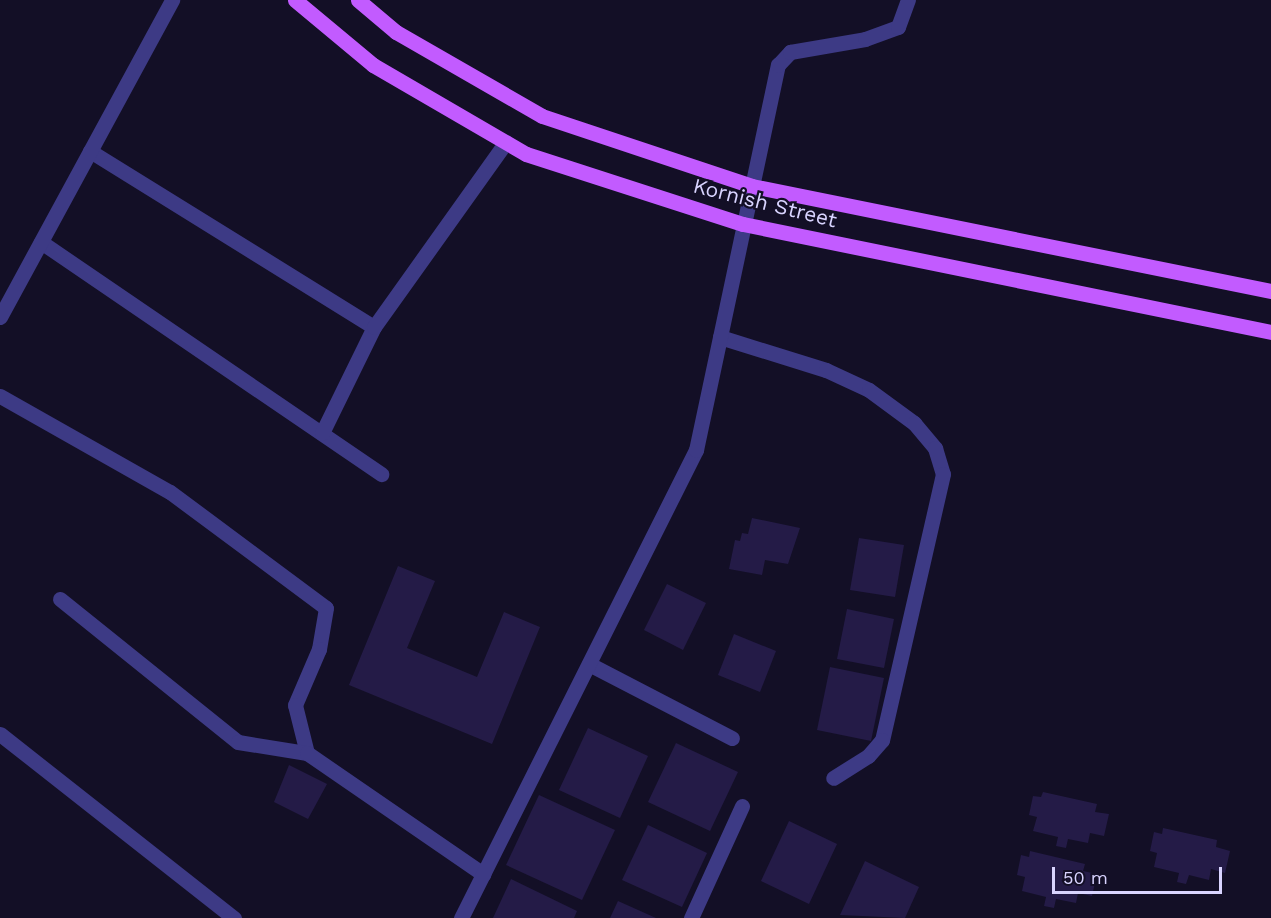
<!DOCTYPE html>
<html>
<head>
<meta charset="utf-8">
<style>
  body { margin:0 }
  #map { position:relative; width:1271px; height:918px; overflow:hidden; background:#130f26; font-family:"Work Sans",sans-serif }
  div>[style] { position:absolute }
  .building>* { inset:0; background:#241b47 }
  .minor>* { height:15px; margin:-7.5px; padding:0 7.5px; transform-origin:7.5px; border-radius:7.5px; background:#3d3a85 }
  .major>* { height:15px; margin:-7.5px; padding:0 7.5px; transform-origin:7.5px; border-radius:7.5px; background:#c25bff }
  span { translate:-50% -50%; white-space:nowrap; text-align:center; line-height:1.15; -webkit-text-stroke:4.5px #130f26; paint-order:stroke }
  .street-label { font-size:21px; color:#d9d4ff }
  .scale { position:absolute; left:1052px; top:867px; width:170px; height:27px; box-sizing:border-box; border:3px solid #d9d4ff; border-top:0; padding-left:8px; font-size:18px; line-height:21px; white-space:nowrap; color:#d9d4ff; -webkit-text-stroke:4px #130f26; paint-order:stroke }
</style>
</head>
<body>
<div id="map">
  <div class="building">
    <i style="clip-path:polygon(752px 518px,800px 528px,788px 564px,765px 560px,762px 575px,729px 569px,735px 540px,740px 541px,742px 533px,748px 534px)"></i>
    <i style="clip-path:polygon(859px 538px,904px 545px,895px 597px,850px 590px)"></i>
    <i style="clip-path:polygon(398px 566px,435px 581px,407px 648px,477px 677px,504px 612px,540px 627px,492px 744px,349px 685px)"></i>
    <i style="clip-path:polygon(667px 584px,706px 603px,683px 650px,644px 630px)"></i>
    <i style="clip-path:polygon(847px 609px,894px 619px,884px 668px,837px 659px)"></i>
    <i style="clip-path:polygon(734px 634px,776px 651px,760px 692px,718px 675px)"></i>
    <i style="clip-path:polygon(830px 667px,884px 678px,871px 741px,817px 730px)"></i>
    <i style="clip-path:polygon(588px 728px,648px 756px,620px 818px,559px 790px)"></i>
    <i style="clip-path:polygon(676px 743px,738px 772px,710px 831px,648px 802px)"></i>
    <i style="clip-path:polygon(289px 765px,327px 784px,308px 819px,274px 802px)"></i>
    <i style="clip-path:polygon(1043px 792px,1097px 804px,1095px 812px,1109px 814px,1104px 836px,1090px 833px,1088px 843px,1068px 839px,1066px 848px,1056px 846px,1058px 837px,1033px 831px,1037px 817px,1029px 815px,1033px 796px,1041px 797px)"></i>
    <i style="clip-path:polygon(539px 795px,615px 830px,582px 900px,506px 865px)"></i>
    <i style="clip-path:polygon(789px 821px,837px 844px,809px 904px,761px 881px)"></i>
    <i style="clip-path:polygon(648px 825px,707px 853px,682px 907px,622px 880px)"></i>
    <i style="clip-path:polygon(1163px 828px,1217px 840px,1216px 847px,1230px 851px,1225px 873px,1211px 869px,1209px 880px,1189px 875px,1186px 884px,1177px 882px,1179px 873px,1154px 867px,1157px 853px,1150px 851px,1154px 832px,1162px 834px)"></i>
    <i style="clip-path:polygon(1030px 851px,1085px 864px,1083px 871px,1097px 874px,1092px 896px,1078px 893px,1076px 903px,1056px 899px,1054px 908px,1044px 906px,1046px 897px,1022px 891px,1025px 877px,1017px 875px,1021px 855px,1029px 857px)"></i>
    <i style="clip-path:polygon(865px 861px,919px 887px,905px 918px,840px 915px)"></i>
    <i style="clip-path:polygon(511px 879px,577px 911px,574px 918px,493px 918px)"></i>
    <i style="clip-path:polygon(618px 901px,656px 918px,610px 918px)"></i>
  </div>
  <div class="minor">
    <i style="left:90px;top:151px;width:334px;rotate:31.8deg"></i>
    <i style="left:41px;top:242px;width:412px;rotate:34.3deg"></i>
    <i style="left:0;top:317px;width:361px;rotate:-61.5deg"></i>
    <i style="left:720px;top:337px;width:111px;rotate:17.3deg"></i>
    <i style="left:826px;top:370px;width:47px;rotate:24.9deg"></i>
    <i style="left:869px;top:390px;width:56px;rotate:36.3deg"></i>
    <i style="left:914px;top:423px;width:33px;rotate:50deg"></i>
    <i style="left:935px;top:448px;width:27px;rotate:73deg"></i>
    <i style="left:943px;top:474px;width:273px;rotate:102.9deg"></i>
    <i style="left:882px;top:740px;width:21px;rotate:131deg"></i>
    <i style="left:868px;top:756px;width:41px;rotate:147.8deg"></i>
    <i style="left:0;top:396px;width:195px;rotate:29.5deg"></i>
    <i style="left:170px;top:492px;width:194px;rotate:36.6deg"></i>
    <i style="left:326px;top:608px;width:42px;rotate:99.7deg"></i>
    <i style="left:319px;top:649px;width:61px;rotate:113.2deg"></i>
    <i style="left:295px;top:705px;width:49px;rotate:76deg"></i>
    <i style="left:322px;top:433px;width:118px;rotate:-63.9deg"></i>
    <i style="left:374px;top:327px;width:227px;rotate:-54.5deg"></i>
    <i style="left:60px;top:599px;width:228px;rotate:38.8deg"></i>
    <i style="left:238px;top:742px;width:70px;rotate:9.1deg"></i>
    <i style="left:307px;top:753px;width:214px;rotate:34.5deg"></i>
    <i style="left:589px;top:664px;width:161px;rotate:27.4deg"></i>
    <i style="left:0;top:734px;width:298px;rotate:38.2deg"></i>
    <i style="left:461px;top:918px;width:524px;rotate:-63.34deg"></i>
    <i style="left:696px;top:450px;width:394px;rotate:-78deg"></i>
    <i style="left:778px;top:65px;width:18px;rotate:-47deg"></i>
    <i style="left:790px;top:52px;width:76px;rotate:-9.8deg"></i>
    <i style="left:865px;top:39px;width:35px;rotate:-20deg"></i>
    <i style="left:898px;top:27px;width:29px;rotate:-70deg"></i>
    <i style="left:691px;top:918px;width:123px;rotate:-65.5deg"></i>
  </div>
  <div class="major">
    <i style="left:295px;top:0;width:102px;rotate:39.8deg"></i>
    <i style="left:373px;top:65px;width:177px;rotate:30.2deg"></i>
    <i style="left:526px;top:154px;width:228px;rotate:17.9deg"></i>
    <i style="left:743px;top:224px;width:539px;rotate:11.56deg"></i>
    <i style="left:358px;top:0;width:50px;rotate:40.1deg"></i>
    <i style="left:396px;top:32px;width:168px;rotate:29.9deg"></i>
    <i style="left:542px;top:116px;width:221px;rotate:18.4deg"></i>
    <i style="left:752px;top:186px;width:530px;rotate:11.44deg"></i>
  </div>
  <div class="street-label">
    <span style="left:765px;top:203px;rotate:14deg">Kornish Street</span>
  </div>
  <div class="scale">50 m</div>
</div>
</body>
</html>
